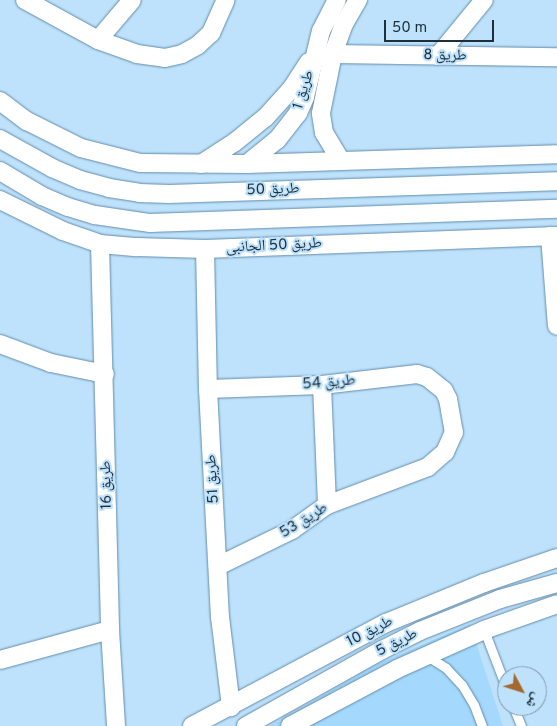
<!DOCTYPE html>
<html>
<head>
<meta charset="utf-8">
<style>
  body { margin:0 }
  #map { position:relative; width:557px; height:726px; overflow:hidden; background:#bee2fc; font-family:Overpass,"Noto Naskh Arabic",sans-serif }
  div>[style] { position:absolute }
  .built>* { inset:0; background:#a4d8fd }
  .roads { filter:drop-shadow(0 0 1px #628caa) drop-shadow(0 0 1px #628caa) }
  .lane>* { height:9px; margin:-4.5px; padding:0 4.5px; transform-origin:4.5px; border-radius:4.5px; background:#fff }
  .street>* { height:18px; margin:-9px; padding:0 9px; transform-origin:9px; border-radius:9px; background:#fff }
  span { translate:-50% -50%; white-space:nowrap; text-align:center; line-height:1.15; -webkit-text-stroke:4px #bee2fc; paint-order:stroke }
  .street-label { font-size:15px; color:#1e2f3c }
  .north { position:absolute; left:497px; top:666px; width:50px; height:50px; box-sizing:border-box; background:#bee2fc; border:1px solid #7e9aaf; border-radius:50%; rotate:130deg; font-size:14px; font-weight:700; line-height:20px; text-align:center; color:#1e2f3c }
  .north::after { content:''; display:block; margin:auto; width:18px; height:22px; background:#a7682f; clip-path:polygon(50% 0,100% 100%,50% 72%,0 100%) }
  .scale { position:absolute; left:384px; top:20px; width:110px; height:22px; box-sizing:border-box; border:2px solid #1e2f3c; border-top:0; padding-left:6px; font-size:15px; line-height:18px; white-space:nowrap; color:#1e2f3c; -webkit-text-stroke:4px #bee2fc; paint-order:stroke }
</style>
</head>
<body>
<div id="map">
  <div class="built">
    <i style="clip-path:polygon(470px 624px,503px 726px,270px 726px,373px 666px)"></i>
  </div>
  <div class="roads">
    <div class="lane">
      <i style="left:484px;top:630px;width:64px;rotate:69deg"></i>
      <i style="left:427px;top:656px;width:22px;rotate:32deg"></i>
      <i style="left:446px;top:668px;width:23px;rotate:47deg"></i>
      <i style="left:462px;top:685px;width:23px;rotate:59deg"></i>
      <i style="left:474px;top:705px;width:22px;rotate:69deg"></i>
      <i style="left:513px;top:706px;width:22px;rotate:68deg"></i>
    </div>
    <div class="street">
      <i style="left:25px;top:0;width:83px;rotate:28.7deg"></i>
      <i style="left:98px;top:40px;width:41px;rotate:19.7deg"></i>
      <i style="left:137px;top:54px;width:28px;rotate:8deg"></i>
      <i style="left:165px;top:58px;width:17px;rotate:-13deg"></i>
      <i style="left:182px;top:54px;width:18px;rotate:-29deg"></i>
      <i style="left:198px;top:45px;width:18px;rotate:-43deg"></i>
      <i style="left:211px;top:33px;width:36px;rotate:-66deg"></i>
      <i style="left:98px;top:40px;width:52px;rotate:-49.6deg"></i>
      <i style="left:333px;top:54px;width:224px;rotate:0.8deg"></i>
      <i style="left:438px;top:56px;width:72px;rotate:-50.6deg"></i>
      <i style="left:0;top:101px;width:34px;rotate:37deg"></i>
      <i style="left:27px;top:121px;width:60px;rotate:26.6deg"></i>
      <i style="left:81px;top:148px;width:61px;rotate:14.3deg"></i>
      <i style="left:140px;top:163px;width:107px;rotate:0.5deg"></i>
      <i style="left:247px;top:164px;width:310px;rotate:-1.8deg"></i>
      <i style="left:0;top:139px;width:60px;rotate:29.1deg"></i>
      <i style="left:52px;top:168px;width:30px;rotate:23deg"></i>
      <i style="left:80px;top:180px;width:30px;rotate:15deg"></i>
      <i style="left:109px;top:188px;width:30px;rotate:9deg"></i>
      <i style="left:139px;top:193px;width:30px;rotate:2deg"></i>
      <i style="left:169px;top:194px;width:388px;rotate:-1.9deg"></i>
      <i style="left:341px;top:161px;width:33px;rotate:-121deg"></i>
      <i style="left:324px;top:133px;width:20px;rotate:-99deg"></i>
      <i style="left:321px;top:113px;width:60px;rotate:-78.5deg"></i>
      <i style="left:333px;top:54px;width:32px;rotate:-70deg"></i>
      <i style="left:344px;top:24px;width:28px;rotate:-60deg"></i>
      <i style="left:201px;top:164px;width:40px;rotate:-32.9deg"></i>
      <i style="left:235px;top:142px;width:38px;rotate:-39deg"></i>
      <i style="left:265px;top:118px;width:40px;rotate:-48deg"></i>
      <i style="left:292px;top:88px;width:31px;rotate:-57deg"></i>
      <i style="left:247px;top:164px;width:38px;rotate:-39deg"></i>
      <i style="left:277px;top:140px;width:34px;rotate:-52deg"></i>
      <i style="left:298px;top:113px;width:17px;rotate:-66deg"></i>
      <i style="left:305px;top:97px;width:68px;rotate:-76.4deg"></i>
      <i style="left:321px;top:31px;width:35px;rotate:-63deg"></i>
      <i style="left:0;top:171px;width:49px;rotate:30.8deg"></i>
      <i style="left:42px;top:196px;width:28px;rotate:23deg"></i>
      <i style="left:68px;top:207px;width:28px;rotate:17deg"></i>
      <i style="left:95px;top:215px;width:56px;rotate:8.3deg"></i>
      <i style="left:150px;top:223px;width:407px;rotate:-2deg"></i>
      <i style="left:0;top:200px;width:70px;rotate:26.2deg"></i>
      <i style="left:63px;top:231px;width:39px;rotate:19deg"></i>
      <i style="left:100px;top:244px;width:37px;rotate:5deg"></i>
      <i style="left:137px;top:247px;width:68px;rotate:1.7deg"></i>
      <i style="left:205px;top:249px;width:352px;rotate:-2.1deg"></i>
      <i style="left:550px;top:236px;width:90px;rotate:85.6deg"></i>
      <i style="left:100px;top:244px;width:386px;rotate:88.5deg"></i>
      <i style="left:110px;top:630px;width:96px;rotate:86.4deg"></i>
      <i style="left:205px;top:249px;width:140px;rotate:88.8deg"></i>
      <i style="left:208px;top:389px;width:228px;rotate:87deg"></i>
      <i style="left:220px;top:617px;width:91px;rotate:83deg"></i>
      <i style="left:0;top:344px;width:54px;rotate:20.4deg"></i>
      <i style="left:51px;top:363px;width:55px;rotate:11.5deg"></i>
      <i style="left:322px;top:385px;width:120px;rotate:87.6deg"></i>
      <i style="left:208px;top:389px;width:114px;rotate:-2deg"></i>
      <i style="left:322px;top:385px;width:96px;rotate:-6.6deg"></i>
      <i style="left:417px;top:374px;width:10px;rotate:17deg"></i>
      <i style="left:427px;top:377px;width:22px;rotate:39deg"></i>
      <i style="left:444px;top:391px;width:9px;rotate:63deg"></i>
      <i style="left:448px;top:399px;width:34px;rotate:80deg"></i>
      <i style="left:454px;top:432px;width:22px;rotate:114deg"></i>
      <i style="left:445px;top:452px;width:23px;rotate:139deg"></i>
      <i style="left:428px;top:467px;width:108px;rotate:159.4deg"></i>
      <i style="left:327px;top:505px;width:43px;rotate:144.5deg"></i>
      <i style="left:292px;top:530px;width:82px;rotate:154.1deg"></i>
      <i style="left:0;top:660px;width:114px;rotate:-15.3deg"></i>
      <i style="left:192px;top:726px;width:220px;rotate:-28deg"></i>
      <i style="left:386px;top:623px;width:106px;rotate:-22.2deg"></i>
      <i style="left:484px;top:583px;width:77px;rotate:-18.9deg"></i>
      <i style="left:246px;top:726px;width:156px;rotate:-29.2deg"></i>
      <i style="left:382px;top:650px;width:42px;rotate:-26.6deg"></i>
      <i style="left:420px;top:631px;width:86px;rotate:-21.8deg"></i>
      <i style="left:500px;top:599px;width:59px;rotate:-15.7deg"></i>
      <i style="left:290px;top:726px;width:121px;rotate:-28deg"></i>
      <i style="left:397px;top:669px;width:95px;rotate:-24.1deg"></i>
      <i style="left:484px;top:630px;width:77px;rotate:-19.6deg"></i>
    </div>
  </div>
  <div class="street-label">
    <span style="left:445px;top:56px;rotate:1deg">طريق 8</span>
    <span style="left:304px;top:90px;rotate:-73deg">طريق 1</span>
    <span style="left:273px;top:190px;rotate:-2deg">طريق 50</span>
    <span style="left:274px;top:246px;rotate:-3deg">طريق 50 الجانبى</span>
    <span style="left:329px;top:383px;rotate:-5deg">طريق 54</span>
    <span style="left:213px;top:479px;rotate:-93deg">طريق 51</span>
    <span style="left:107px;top:485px;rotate:-91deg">طريق 16</span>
    <span style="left:304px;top:521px;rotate:-32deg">طريق 53</span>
    <span style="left:370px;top:632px;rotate:-27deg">طريق 10</span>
    <span style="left:397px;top:643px;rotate:-27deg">طريق 5</span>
  </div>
  <div class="north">ش</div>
  <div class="scale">50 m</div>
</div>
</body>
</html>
